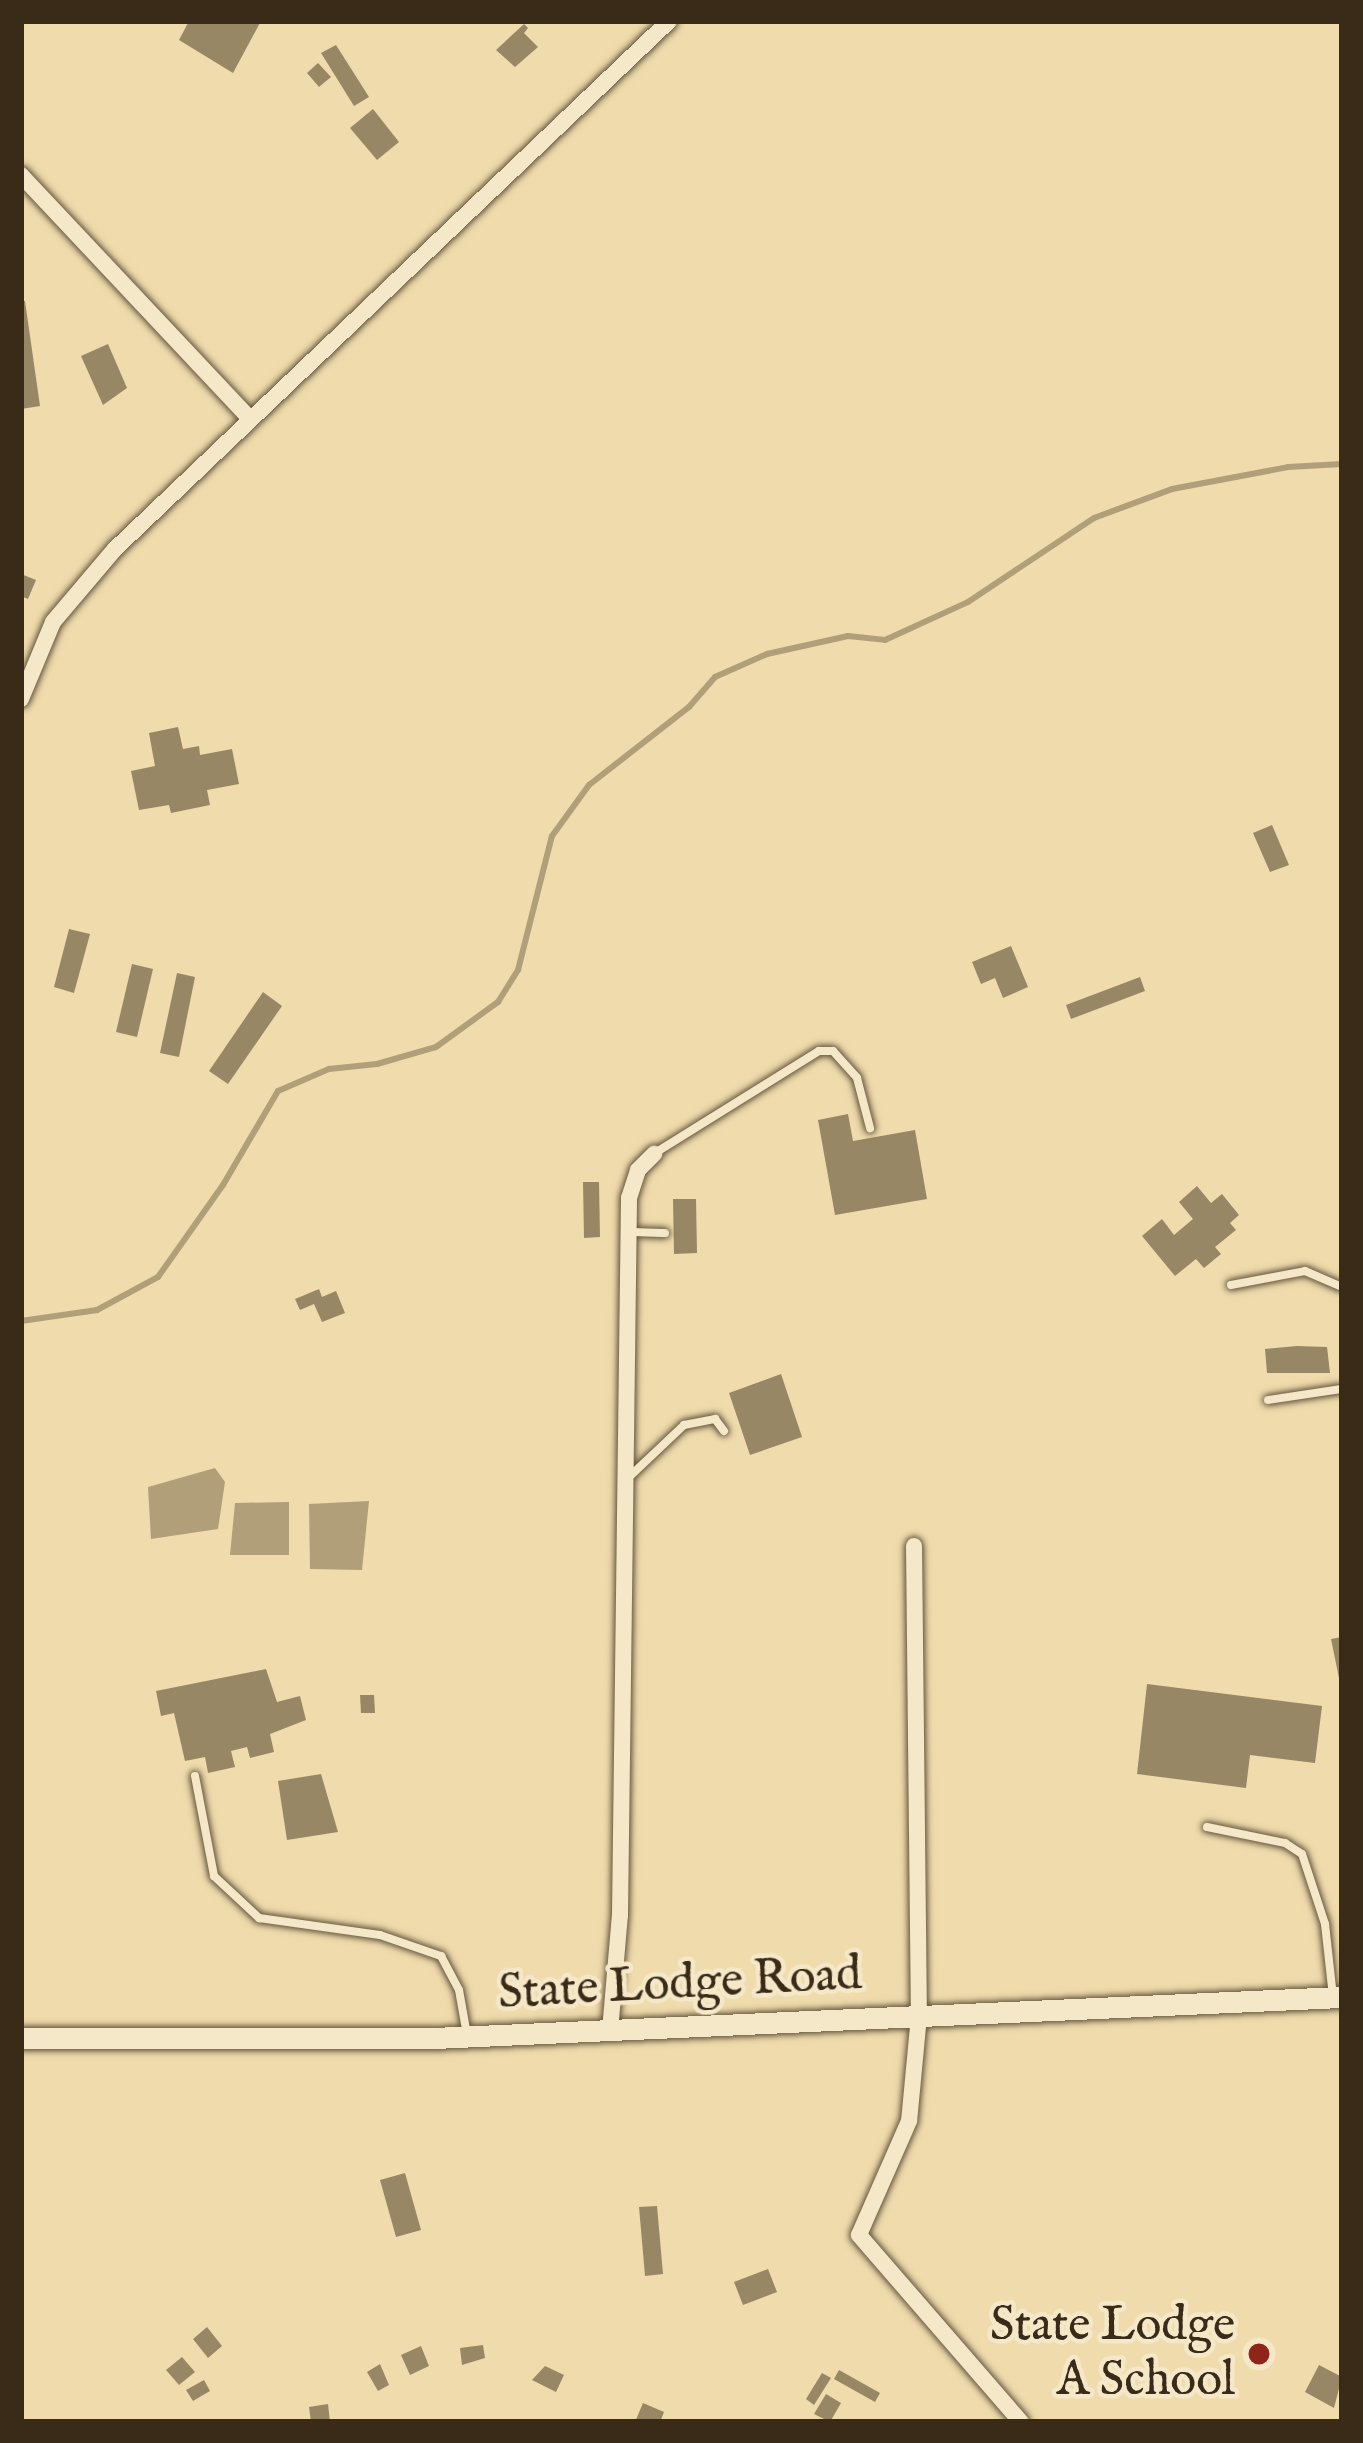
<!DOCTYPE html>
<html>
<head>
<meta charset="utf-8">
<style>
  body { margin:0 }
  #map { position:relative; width:1363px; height:2443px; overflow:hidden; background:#efdbac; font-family:"IM FELL English",serif }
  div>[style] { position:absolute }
  .water>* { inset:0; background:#b19f7a }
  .stream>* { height:6px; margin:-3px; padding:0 3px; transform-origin:3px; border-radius:3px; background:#b19f7a }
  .building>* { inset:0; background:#988765 }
  .roads { filter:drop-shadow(0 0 3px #66573d) drop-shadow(0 0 3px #66573d) }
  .service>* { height:8px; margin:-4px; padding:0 4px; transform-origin:4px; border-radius:4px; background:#f5e8c9 }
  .minor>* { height:16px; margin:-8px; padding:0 8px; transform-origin:8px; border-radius:8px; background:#f5e8c9 }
  .tertiary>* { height:21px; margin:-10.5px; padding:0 10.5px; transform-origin:10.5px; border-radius:10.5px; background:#f5e8c9 }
  .dots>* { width:33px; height:33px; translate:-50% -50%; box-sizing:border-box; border:6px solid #f5e8c9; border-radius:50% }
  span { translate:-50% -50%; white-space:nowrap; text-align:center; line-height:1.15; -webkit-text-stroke:9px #f5e8c9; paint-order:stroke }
  .street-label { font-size:48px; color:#392b18 }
  .poi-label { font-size:48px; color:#392b18 }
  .right { translate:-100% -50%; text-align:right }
  .frame { position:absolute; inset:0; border:24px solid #392b18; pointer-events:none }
</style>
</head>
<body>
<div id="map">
  <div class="water">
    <i style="clip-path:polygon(215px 1468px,225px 1482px,218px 1529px,151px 1539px,148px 1487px)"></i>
    <i style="clip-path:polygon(369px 1501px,362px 1570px,310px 1569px,309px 1504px)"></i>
    <i style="clip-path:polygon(289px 1502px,289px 1555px,230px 1555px,235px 1503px)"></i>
  </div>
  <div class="stream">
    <i style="left:21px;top:1321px;width:77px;rotate:-8.2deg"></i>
    <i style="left:97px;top:1310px;width:69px;rotate:-28.4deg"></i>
    <i style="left:158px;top:1277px;width:113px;rotate:-54.8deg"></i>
    <i style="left:223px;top:1185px;width:109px;rotate:-59.7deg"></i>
    <i style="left:278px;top:1091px;width:56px;rotate:-23.3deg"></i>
    <i style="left:329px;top:1069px;width:48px;rotate:-5.9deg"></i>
    <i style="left:377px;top:1064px;width:61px;rotate:-16.1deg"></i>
    <i style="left:436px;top:1047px;width:77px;rotate:-36deg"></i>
    <i style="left:498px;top:1002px;width:38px;rotate:-58deg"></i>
    <i style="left:518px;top:970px;width:138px;rotate:-75.8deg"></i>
    <i style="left:552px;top:836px;width:63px;rotate:-54deg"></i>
    <i style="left:589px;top:785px;width:127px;rotate:-38deg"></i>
    <i style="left:689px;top:707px;width:40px;rotate:-49deg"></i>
    <i style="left:715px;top:677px;width:57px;rotate:-23.9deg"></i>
    <i style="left:767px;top:654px;width:83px;rotate:-12.5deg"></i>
    <i style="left:848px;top:636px;width:37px;rotate:6deg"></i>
    <i style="left:885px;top:640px;width:91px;rotate:-24.6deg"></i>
    <i style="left:968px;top:602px;width:151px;rotate:-33.7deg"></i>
    <i style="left:1094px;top:518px;width:83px;rotate:-20.4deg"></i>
    <i style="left:1172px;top:489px;width:118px;rotate:-10.7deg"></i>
    <i style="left:1288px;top:467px;width:54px;rotate:-3.2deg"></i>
  </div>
  <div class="building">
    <i style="clip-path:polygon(189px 21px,261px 21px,233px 73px,179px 40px)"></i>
    <i style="clip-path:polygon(524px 24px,528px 28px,524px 33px,538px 47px,515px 67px,496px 50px)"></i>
    <i style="clip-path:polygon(336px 45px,369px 97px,354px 106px,321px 53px)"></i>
    <i style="clip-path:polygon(318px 63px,331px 77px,319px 87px,307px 73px)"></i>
    <i style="clip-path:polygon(373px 109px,399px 142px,377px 160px,350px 128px)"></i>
    <i style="clip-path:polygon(21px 301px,25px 301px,40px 406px,21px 409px)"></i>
    <i style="clip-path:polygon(108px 344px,127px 388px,103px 405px,81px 356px)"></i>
    <i style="clip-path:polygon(21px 574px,36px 580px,28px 599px,21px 596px)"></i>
    <i style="clip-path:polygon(178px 727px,183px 749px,199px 746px,200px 755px,232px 749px,239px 784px,207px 790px,210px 805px,171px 813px,169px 805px,139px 810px,131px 771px,155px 766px,149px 733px)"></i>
    <i style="clip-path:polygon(1272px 825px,1289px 865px,1270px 872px,1253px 833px)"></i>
    <i style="clip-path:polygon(69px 929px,90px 934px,74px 993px,54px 987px)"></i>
    <i style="clip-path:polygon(1011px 946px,1028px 987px,1003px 998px,995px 978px,981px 984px,972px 962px)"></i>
    <i style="clip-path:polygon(132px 964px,153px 969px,137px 1037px,116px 1032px)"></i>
    <i style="clip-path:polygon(177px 973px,195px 977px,179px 1057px,160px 1053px)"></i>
    <i style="clip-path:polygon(1140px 977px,1145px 991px,1071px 1019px,1066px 1005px)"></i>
    <i style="clip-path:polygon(263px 992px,282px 1006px,228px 1084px,209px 1071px)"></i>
    <i style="clip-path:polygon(848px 1114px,853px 1141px,915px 1130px,927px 1199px,835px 1215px,818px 1120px)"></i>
    <i style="clip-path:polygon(583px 1182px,599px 1182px,600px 1237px,584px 1238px)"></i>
    <i style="clip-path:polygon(1197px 1186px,1211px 1203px,1222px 1194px,1239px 1215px,1230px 1223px,1236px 1230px,1215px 1247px,1221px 1254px,1204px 1268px,1196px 1259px,1175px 1276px,1142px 1236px,1162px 1219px,1174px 1235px,1193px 1219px,1179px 1202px)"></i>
    <i style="clip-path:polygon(673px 1199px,696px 1199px,697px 1253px,674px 1254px)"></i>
    <i style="clip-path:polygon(319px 1289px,322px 1297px,336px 1291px,345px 1313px,322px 1322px,314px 1304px,300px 1310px,295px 1299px)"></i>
    <i style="clip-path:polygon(1297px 1346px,1327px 1347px,1330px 1373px,1267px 1373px,1265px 1349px)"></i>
    <i style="clip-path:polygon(781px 1374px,802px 1437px,750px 1455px,729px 1393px)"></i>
    <i style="clip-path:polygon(1342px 1637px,1342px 1683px,1340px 1683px,1331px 1639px)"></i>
    <i style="clip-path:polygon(266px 1669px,277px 1702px,300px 1696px,306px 1720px,270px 1734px,274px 1752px,250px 1758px,247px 1747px,231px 1751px,235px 1767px,208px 1773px,205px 1757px,185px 1761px,174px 1713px,161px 1716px,156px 1691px)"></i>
    <i style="clip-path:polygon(1147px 1684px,1322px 1706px,1315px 1763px,1250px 1755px,1246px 1788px,1137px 1774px)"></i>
    <i style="clip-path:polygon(360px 1695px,374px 1695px,375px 1713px,361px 1713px)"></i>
    <i style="clip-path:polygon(321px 1774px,338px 1832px,287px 1840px,278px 1781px)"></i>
    <i style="clip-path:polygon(405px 2173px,421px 2230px,396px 2237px,380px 2180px)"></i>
    <i style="clip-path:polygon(657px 2206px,663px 2274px,645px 2276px,639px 2207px)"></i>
    <i style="clip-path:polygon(768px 2269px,777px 2292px,743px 2305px,734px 2282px)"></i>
    <i style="clip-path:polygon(207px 2327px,222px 2346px,208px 2358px,193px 2339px)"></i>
    <i style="clip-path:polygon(483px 2345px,485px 2358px,462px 2365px,460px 2348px)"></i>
    <i style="clip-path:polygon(421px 2346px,429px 2366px,410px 2375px,401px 2355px)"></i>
    <i style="clip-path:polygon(182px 2357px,195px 2372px,179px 2385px,166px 2370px)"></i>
    <i style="clip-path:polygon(380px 2364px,389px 2385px,378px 2391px,367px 2372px)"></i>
    <i style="clip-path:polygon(1319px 2365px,1342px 2377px,1334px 2408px,1305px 2392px)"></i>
    <i style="clip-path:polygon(545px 2366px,564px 2375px,556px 2392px,532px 2380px)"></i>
    <i style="clip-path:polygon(839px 2370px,880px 2393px,875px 2402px,834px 2379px)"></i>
    <i style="clip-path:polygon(822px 2373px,831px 2378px,814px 2405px,806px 2399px)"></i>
    <i style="clip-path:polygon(204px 2380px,210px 2391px,193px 2401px,186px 2390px)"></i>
    <i style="clip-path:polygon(826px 2394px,841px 2403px,830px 2422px,814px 2414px)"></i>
    <i style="clip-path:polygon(643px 2403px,664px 2412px,660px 2422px,635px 2422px)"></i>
    <i style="clip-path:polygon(328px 2404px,330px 2422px,311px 2422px,309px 2407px)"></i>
  </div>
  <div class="roads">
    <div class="service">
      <i style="left:655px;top:1153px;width:193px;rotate:-31.9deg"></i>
      <i style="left:819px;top:1051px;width:14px"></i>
      <i style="left:833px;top:1051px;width:36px;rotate:48deg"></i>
      <i style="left:857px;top:1078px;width:52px;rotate:75.4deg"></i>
      <i style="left:630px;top:1232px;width:35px;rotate:2deg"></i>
      <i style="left:1231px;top:1285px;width:75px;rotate:-10.7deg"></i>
      <i style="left:1305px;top:1271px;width:40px;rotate:23.4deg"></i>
      <i style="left:1268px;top:1400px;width:75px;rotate:-8.5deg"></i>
      <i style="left:628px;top:1478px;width:77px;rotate:-43.4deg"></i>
      <i style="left:684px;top:1425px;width:32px;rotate:-11deg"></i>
      <i style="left:715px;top:1419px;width:15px;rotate:53deg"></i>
      <i style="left:195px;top:1776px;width:102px;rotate:79.2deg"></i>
      <i style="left:214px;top:1876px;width:62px;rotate:43deg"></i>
      <i style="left:259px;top:1918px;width:122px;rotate:8deg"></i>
      <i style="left:380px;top:1935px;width:65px;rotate:19deg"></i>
      <i style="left:441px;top:1956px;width:38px;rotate:62deg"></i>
      <i style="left:459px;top:1990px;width:46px;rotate:79.9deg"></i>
      <i style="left:1207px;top:1827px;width:80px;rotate:11.6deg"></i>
      <i style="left:1285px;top:1843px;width:20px;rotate:33deg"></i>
      <i style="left:1302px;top:1854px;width:74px;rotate:71.8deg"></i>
      <i style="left:1325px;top:1924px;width:72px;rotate:83.7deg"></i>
    </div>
    <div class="minor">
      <i style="left:21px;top:175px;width:333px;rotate:46.8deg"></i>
      <i style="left:21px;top:699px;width:83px;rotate:-67.4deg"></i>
      <i style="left:53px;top:622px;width:96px;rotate:-49.7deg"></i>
      <i style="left:115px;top:549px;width:765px;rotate:-43.62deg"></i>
      <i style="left:914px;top:1546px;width:470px;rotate:89.4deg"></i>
      <i style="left:919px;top:2016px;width:105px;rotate:95.4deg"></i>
      <i style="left:909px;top:2121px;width:124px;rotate:113.7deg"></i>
      <i style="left:859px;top:2235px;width:247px;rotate:49.1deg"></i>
      <i style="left:610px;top:2031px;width:116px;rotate:-85.1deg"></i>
      <i style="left:620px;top:1915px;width:717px;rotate:-89.28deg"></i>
      <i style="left:629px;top:1198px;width:29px;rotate:-72deg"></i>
      <i style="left:638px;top:1170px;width:23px;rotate:-45deg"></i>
    </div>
    <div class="tertiary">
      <i style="left:21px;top:2038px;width:413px"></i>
      <i style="left:434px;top:2038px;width:909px;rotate:-2.59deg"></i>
    </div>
  </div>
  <div class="dots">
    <i style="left:1259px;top:2354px;background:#8f2418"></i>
  </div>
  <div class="street-label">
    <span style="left:680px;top:1985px;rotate:-3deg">State Lodge Road</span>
  </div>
  <div class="poi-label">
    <span class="right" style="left:1235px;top:2354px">State Lodge<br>A School</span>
  </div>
  <div class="frame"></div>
</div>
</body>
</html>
